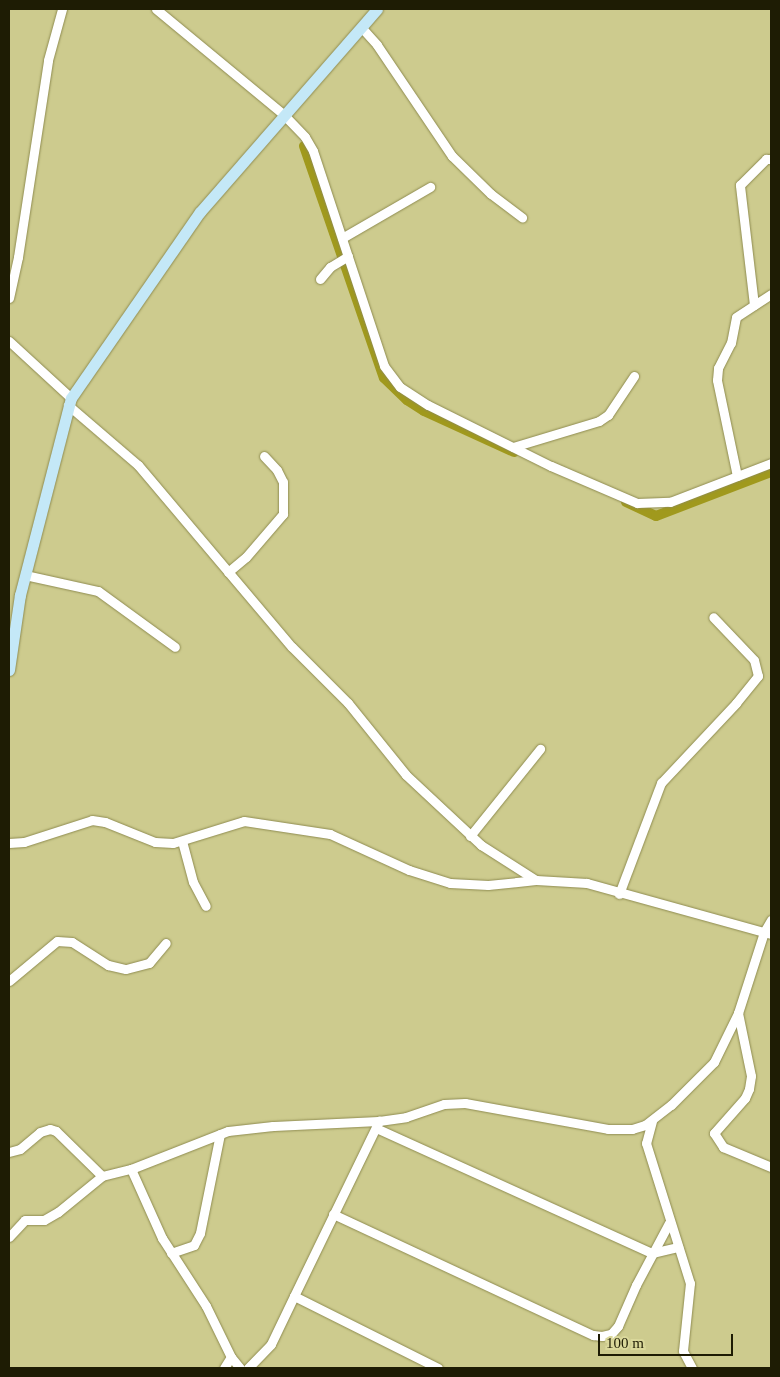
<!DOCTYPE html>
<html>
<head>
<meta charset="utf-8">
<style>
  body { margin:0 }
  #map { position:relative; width:780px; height:1377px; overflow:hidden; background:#cdcb8e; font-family:"Times New Roman",serif }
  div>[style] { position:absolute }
  .canal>* { height:10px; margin:-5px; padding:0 5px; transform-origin:5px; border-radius:5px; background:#a0991d }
  .roads { filter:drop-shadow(0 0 1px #8f8c51) drop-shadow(0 0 1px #8f8c51) }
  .minor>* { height:9px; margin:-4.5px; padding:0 4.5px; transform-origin:4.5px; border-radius:4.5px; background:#fff }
  .major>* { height:11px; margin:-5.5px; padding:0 5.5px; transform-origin:5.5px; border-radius:5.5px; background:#c4e8f7 }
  span { translate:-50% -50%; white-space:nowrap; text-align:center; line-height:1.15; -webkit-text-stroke:5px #dad89b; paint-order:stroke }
  .frame { position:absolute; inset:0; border:10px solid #1e1c04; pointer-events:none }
  .scale { position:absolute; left:598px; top:1334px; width:135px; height:22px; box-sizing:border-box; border:2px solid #1e1c04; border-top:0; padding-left:6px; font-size:15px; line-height:18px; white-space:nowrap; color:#1e1c04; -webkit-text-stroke:4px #dad89b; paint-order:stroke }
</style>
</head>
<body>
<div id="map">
  <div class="canal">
    <i style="left:304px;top:146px;width:245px;rotate:71deg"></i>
    <i style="left:384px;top:378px;width:32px;rotate:44deg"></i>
    <i style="left:407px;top:400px;width:20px;rotate:33deg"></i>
    <i style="left:424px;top:411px;width:99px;rotate:24.5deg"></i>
    <i style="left:626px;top:502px;width:33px;rotate:25deg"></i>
    <i style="left:656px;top:516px;width:123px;rotate:-20.9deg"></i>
  </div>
  <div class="roads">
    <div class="minor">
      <i style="left:156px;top:9px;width:166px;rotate:39.6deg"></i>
      <i style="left:284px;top:115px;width:30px;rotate:46deg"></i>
      <i style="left:305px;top:137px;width:16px;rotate:60deg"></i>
      <i style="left:313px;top:151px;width:226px;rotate:71.7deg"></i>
      <i style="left:384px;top:366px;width:26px;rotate:53deg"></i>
      <i style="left:400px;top:387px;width:33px;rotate:33deg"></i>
      <i style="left:428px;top:405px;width:137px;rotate:26.4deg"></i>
      <i style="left:551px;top:466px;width:94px;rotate:23.3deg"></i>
      <i style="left:637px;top:503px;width:33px;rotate:-2deg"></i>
      <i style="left:670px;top:502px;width:108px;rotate:-21.1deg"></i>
      <i style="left:361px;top:27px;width:24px;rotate:48deg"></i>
      <i style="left:377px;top:45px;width:134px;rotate:56deg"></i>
      <i style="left:452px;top:156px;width:54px;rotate:44.3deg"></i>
      <i style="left:491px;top:194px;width:39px;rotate:37deg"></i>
      <i style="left:342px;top:238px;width:102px;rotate:-30.1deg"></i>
      <i style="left:320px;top:279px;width:16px;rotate:-50deg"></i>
      <i style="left:330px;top:267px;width:21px;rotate:-31deg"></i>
      <i style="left:9px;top:298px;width:42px;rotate:-77.6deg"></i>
      <i style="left:18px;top:257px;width:199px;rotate:-81.3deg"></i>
      <i style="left:48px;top:60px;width:53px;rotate:-74.6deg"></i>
      <i style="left:754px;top:305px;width:121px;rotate:-96.7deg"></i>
      <i style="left:740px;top:185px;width:37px;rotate:-45deg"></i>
      <i style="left:766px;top:159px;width:5px"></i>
      <i style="left:9px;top:341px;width:84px;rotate:42.6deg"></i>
      <i style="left:68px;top:405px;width:92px;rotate:40.6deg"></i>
      <i style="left:138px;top:465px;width:238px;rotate:49.8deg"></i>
      <i style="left:292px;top:647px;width:79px;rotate:45deg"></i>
      <i style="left:348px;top:703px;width:92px;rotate:51.1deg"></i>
      <i style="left:406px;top:775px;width:103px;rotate:43deg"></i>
      <i style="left:481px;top:845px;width:65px;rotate:32.5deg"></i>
      <i style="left:536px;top:880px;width:51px;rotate:3.4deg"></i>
      <i style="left:587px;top:883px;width:191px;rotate:15.5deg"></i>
      <i style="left:513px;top:447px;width:90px;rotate:-16.8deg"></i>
      <i style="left:599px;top:421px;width:11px;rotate:-34deg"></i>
      <i style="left:608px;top:415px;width:47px;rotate:-56.3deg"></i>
      <i style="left:737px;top:476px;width:98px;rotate:-101.8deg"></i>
      <i style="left:717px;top:380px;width:12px;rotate:-85deg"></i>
      <i style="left:718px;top:368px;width:28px;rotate:-63deg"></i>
      <i style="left:731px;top:343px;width:26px;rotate:-79deg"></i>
      <i style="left:736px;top:317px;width:42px;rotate:-33.3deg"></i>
      <i style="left:228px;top:572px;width:23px;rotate:-40deg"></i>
      <i style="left:246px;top:557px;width:57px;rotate:-49.3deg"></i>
      <i style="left:283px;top:514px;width:32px;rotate:-90deg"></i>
      <i style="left:283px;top:482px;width:13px;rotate:-117deg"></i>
      <i style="left:277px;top:470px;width:19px;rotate:-133deg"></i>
      <i style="left:25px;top:575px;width:75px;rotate:12.4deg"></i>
      <i style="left:98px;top:591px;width:95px;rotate:36deg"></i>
      <i style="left:470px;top:836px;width:112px;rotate:-51.2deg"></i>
      <i style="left:182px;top:841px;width:42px;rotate:75deg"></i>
      <i style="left:193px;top:882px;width:27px;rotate:62deg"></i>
      <i style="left:9px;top:843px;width:15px;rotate:-4deg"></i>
      <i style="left:24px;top:842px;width:71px;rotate:-17.9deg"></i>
      <i style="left:92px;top:820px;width:13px;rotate:9deg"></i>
      <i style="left:105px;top:822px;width:54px;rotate:21.8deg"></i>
      <i style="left:155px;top:842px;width:18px;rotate:3deg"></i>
      <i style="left:173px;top:843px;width:74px;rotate:-17.2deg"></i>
      <i style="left:244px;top:821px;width:87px;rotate:8.6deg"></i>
      <i style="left:330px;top:834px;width:87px;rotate:24.5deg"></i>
      <i style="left:409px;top:870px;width:43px;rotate:17.6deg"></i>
      <i style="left:450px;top:883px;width:38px;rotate:3deg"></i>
      <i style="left:488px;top:885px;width:48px;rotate:-5.9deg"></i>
      <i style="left:619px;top:894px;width:119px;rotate:-69.3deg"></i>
      <i style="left:661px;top:783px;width:110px;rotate:-46.8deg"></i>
      <i style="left:736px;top:703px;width:35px;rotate:-51deg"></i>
      <i style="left:758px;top:676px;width:16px;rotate:-104deg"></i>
      <i style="left:754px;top:660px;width:59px;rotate:-133.6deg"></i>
      <i style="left:9px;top:981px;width:62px;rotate:-39.8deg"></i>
      <i style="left:57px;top:941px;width:15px;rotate:4deg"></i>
      <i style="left:72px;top:942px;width:43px;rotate:32.6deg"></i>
      <i style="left:108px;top:965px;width:18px;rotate:13deg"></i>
      <i style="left:126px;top:969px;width:24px;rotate:-15deg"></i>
      <i style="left:149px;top:963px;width:26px;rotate:-50deg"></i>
      <i style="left:738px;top:1013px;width:64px;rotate:78.3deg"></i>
      <i style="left:751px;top:1076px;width:13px;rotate:99deg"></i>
      <i style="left:749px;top:1089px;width:10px;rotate:114deg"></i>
      <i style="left:745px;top:1098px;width:47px;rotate:131.5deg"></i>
      <i style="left:714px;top:1133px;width:17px;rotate:57deg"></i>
      <i style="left:723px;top:1147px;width:52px;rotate:22.6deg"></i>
      <i style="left:652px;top:1121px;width:23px;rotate:105deg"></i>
      <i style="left:646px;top:1143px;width:147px;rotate:72.6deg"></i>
      <i style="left:690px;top:1283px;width:68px;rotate:95.9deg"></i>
      <i style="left:683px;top:1351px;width:19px;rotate:62deg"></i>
      <i style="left:376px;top:1128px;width:303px;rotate:24.4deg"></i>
      <i style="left:652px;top:1253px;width:27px;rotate:-13deg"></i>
      <i style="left:9px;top:1152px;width:11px;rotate:-15deg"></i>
      <i style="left:20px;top:1149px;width:26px;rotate:-40deg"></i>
      <i style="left:40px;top:1132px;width:10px;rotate:-17deg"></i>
      <i style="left:50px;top:1129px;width:6px;rotate:18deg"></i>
      <i style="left:56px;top:1131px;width:64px;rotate:44.4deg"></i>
      <i style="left:102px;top:1176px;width:30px;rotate:-14deg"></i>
      <i style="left:131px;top:1169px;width:76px;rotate:65.8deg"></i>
      <i style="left:162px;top:1238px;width:81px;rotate:57.1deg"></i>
      <i style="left:206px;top:1306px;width:57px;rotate:63.9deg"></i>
      <i style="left:131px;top:1169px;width:104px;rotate:-21.4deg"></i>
      <i style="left:228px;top:1131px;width:45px;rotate:-6.3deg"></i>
      <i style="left:273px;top:1126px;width:106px;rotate:-2.7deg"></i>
      <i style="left:333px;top:1214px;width:287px;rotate:25deg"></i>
      <i style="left:593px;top:1335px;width:9px;rotate:6deg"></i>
      <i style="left:602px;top:1336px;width:9px;rotate:-13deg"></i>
      <i style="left:611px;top:1334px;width:11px;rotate:-49deg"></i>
      <i style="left:618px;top:1326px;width:45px;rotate:-66.3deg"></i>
      <i style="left:636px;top:1285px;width:70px;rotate:-62deg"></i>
      <i style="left:9px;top:1237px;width:23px;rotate:-47deg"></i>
      <i style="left:25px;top:1220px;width:19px"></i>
      <i style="left:44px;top:1220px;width:16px;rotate:-30deg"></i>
      <i style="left:58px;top:1212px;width:57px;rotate:-39.3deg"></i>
      <i style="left:171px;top:1253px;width:24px;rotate:-19deg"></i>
      <i style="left:194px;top:1245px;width:13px;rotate:-63deg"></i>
      <i style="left:200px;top:1233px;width:101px;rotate:-78.6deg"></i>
      <i style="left:224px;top:1368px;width:13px;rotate:-58deg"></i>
      <i style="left:231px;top:1357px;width:14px;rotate:51deg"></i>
      <i style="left:248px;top:1368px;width:33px;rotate:-46deg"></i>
      <i style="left:271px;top:1344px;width:53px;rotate:-64.4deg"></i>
      <i style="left:438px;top:1368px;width:161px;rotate:-153.4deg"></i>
      <i style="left:294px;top:1296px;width:195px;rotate:-64.1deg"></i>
      <i style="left:379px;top:1121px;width:27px;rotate:-8deg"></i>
      <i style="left:406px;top:1117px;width:40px;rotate:-18.9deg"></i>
      <i style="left:444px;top:1104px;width:21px;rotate:-3deg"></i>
      <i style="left:465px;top:1103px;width:145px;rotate:10.3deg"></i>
      <i style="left:608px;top:1129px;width:24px"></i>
      <i style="left:632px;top:1129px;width:14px;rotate:-17deg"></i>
      <i style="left:645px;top:1125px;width:33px;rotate:-38deg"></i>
      <i style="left:671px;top:1105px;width:61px;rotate:-45deg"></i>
      <i style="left:714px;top:1062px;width:55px;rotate:-63.9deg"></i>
      <i style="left:738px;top:1013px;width:85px;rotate:-72.2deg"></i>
      <i style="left:764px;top:932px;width:14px;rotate:-60deg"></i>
    </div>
    <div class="major">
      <i style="left:9px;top:670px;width:76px;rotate:-81.7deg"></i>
      <i style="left:20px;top:595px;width:203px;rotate:-75.5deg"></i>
      <i style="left:71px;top:398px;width:226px;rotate:-55.3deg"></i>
      <i style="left:200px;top:212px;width:269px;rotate:-48.9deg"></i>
    </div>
  </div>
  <div class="frame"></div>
  <div class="scale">100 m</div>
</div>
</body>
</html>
